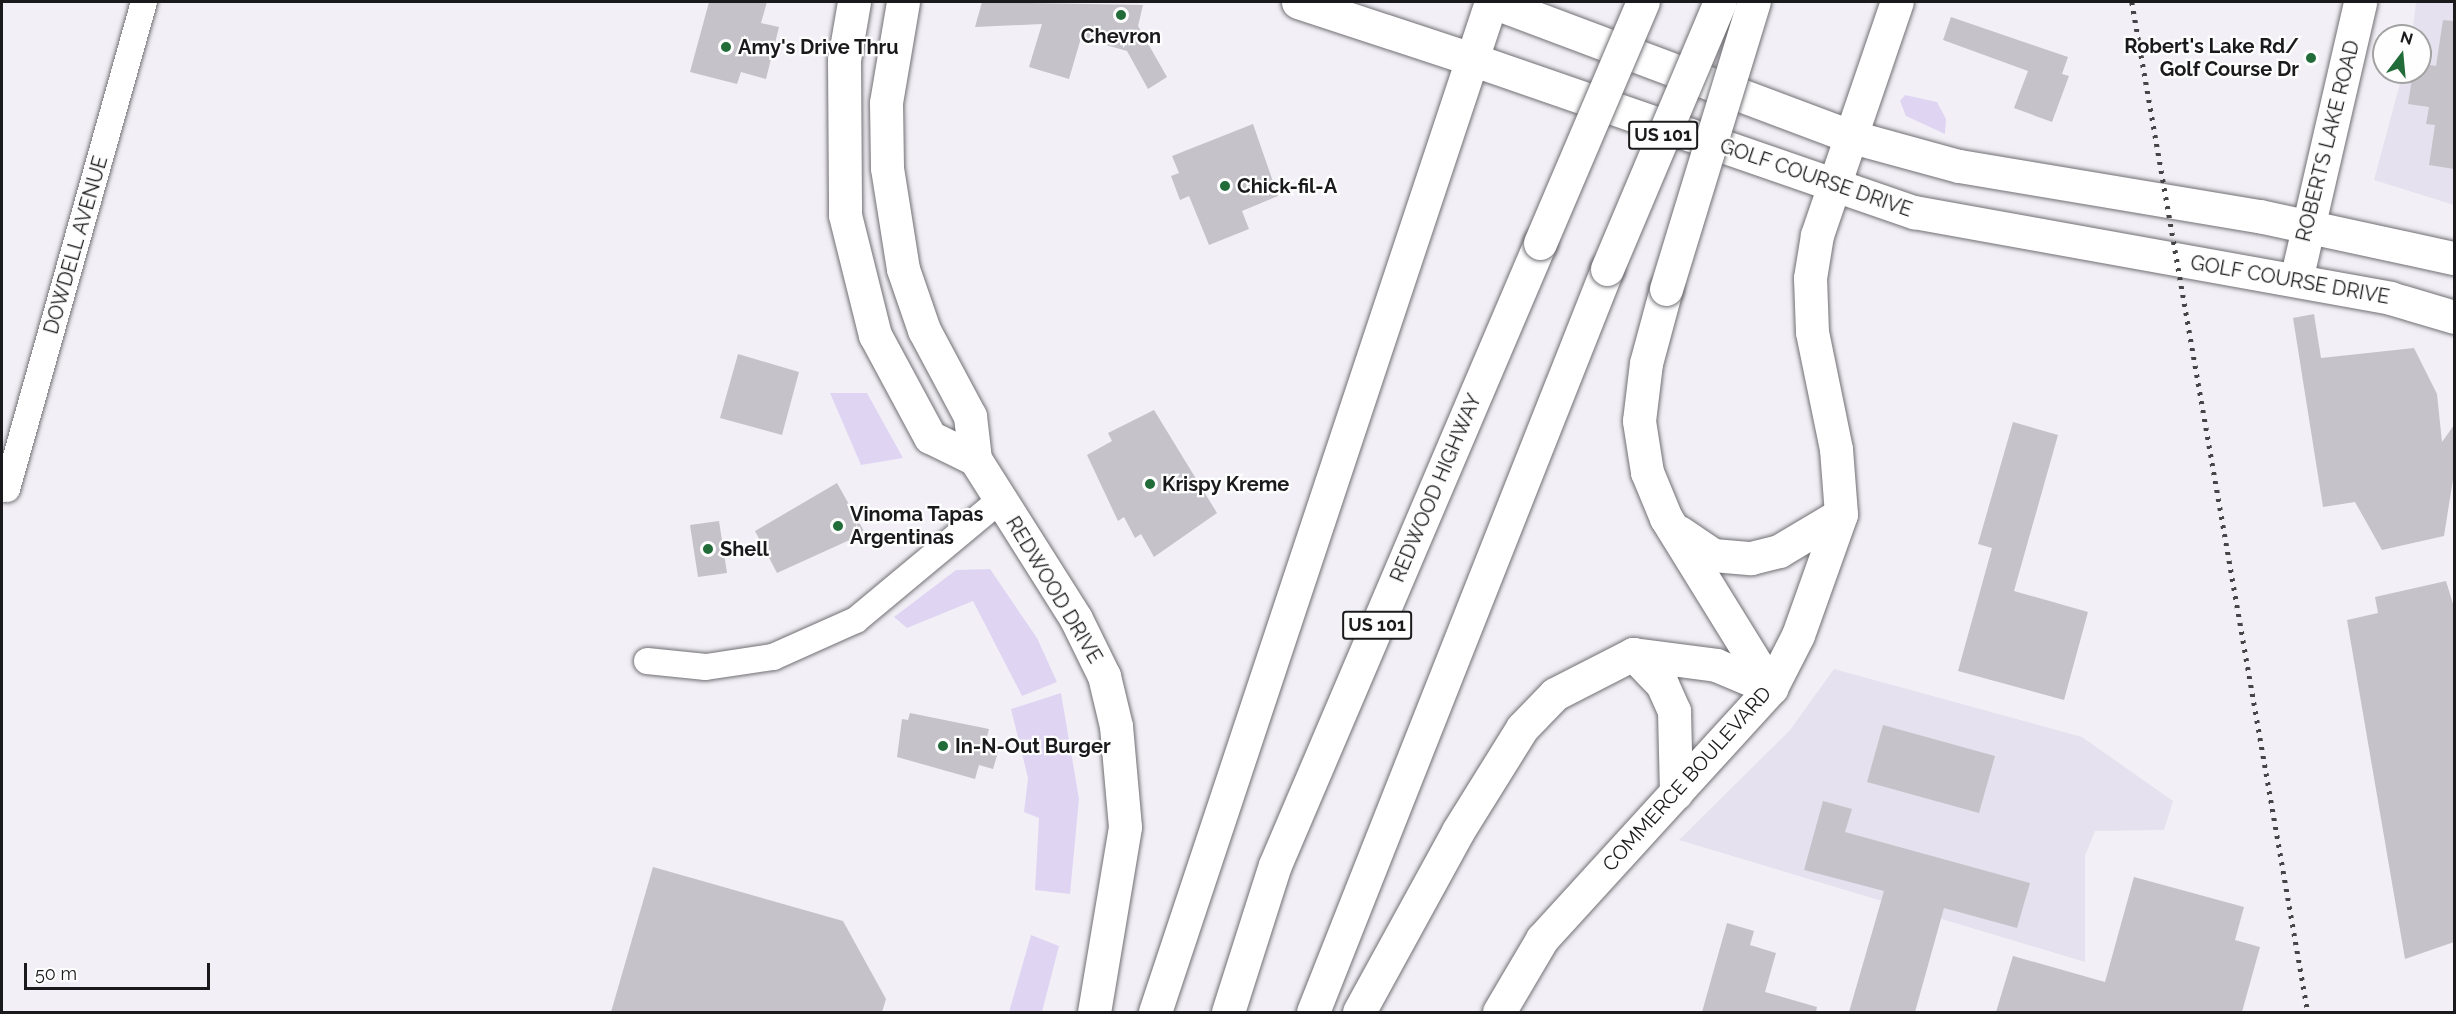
<!DOCTYPE html>
<html>
<head>
<meta charset="utf-8">
<style>
  body { margin:0 }
  #map { position:relative; width:2456px; height:1014px; overflow:hidden; background:#f2f0f6; font-family:Raleway,sans-serif }
  div>[style] { position:absolute }
  .built>* { inset:0; background:#e6e1ee }
  .green>* { inset:0; background:#dfd5f3 }
  .building>* { inset:0; background:#c5c3c9 }
  .roads { filter:drop-shadow(0 0 2px #716f74) drop-shadow(0 0 2px #716f74) }
  .street>* { height:26px; margin:-13px; padding:0 13px; transform-origin:13px; border-radius:13px; background:#fff }
  .secondary>* { height:33px; margin:-16.5px; padding:0 16.5px; transform-origin:16.5px; border-radius:16.5px; background:#fff }
  .primary>* { height:33px; margin:-16.5px; padding:0 16.5px; transform-origin:16.5px; border-radius:16.5px; background:#fff }
  .highway>* { height:33px; margin:-16.5px; padding:0 16.5px; transform-origin:16.5px; border-radius:16.5px; background:#fff }
  .rail>* { height:4.5px; margin-top:-2.25px; transform-origin:0; background:repeating-linear-gradient(90deg,#454446 0 3px,transparent 0 9px) }
  .bridges { filter:drop-shadow(0 0 2px #716f74) drop-shadow(0 0 2px #716f74) }
  .highway-bridge>* { height:33px; margin:-16.5px; padding:0 16.5px; transform-origin:16.5px; border-radius:16.5px; background:#fff }
  .dots>* { width:16px; height:16px; translate:-50% -50%; box-sizing:border-box; border:3px solid #fefefe; border-radius:50% }
  span { translate:-50% -50%; white-space:nowrap; text-align:center; line-height:1.15; -webkit-text-stroke:4.5px #fefefe; paint-order:stroke }
  .shield-label span { padding:2px 4px; background:#fefefe; border:2px solid; border-radius:4px; -webkit-text-stroke-width:0 }
  .shield-label { font-size:18px; color:#1a191b; font-weight:700 }
  .poi-label { font-size:20px; color:#1a191b; font-weight:700 }
  .right { translate:-100% -50%; text-align:right }
  .left { translate:0 -50%; text-align:left }
  .street-label { font-size:20px; color:#1a191b }
  .frame { position:absolute; inset:0; border:3px solid #1a191b; pointer-events:none }
  .north { position:absolute; left:2372px; top:24px; width:60px; height:60px; box-sizing:border-box; background:#fefefe; border:2px solid #a3a2a3; border-radius:50%; rotate:16deg; font-size:16px; font-weight:700; line-height:24px; text-align:center; color:#1a191b }
  .north::after { content:''; display:block; margin:auto; width:21px; height:27px; background:#216c39; clip-path:polygon(50% 0,100% 100%,50% 72%,0 100%) }
  .scale { position:absolute; left:24px; top:963px; width:186px; height:27px; box-sizing:border-box; border:3px solid #1a191b; border-top:0; padding-left:8px; font-size:18px; line-height:21px; white-space:nowrap; color:#1a191b; -webkit-text-stroke:4px #fefefe; paint-order:stroke }
</style>
</head>
<body>
<div id="map">
  <div class="built">
    <i style="clip-path:polygon(2416px 2px,2454px 2px,2454px 205px,2374px 180px,2403px 72px,2420px 72px,2420px 36px,2412px 36px)"></i>
    <i style="clip-path:polygon(1834px 669px,2082px 737px,2173px 801px,2164px 830px,2095px 831px,2085px 856px,2085px 962px,1679px 840px,1790px 730px)"></i>
  </div>
  <div class="green">
    <i style="clip-path:polygon(1905px 95px,1937px 102px,1946px 119px,1945px 134px,1906px 116px,1900px 101px)"></i>
    <i style="clip-path:polygon(830px 393px,867px 393px,903px 458px,861px 465px)"></i>
    <i style="clip-path:polygon(990px 569px,1037px 638px,1057px 682px,1022px 696px,973px 601px,907px 628px,894px 617px,956px 570px)"></i>
    <i style="clip-path:polygon(1061px 693px,1079px 799px,1070px 894px,1035px 890px,1039px 818px,1024px 812px,1028px 778px,1011px 709px)"></i>
    <i style="clip-path:polygon(1031px 935px,1059px 946px,1042px 1012px,1009px 1012px)"></i>
  </div>
  <div class="building">
    <i style="clip-path:polygon(709px 2px,767px 2px,761px 23px,779px 27px,766px 79px,741px 72px,737px 84px,690px 72px)"></i>
    <i style="clip-path:polygon(982px 2px,1143px 5px,1138px 26px,1167px 77px,1148px 89px,1127px 51px,1081px 38px,1069px 79px,1029px 67px,1042px 24px,975px 27px)"></i>
    <i style="clip-path:polygon(1951px 17px,2068px 57px,2062px 74px,2069px 76px,2052px 122px,2014px 108px,2028px 71px,1943px 40px)"></i>
    <i style="clip-path:polygon(2443px 20px,2454px 21px,2454px 169px,2429px 165px,2435px 125px,2426px 124px,2429px 107px,2408px 104px,2413px 72px,2420px 72px,2420px 63px,2436px 66px)"></i>
    <i style="clip-path:polygon(1253px 124px,1278px 196px,1242px 211px,1249px 229px,1209px 245px,1189px 196px,1180px 200px,1171px 176px,1179px 173px,1172px 156px)"></i>
    <i style="clip-path:polygon(2314px 314px,2321px 358px,2414px 348px,2437px 394px,2442px 442px,2454px 425px,2454px 473px,2444px 536px,2382px 550px,2355px 502px,2323px 507px,2293px 318px)"></i>
    <i style="clip-path:polygon(738px 354px,799px 372px,782px 435px,720px 418px)"></i>
    <i style="clip-path:polygon(1154px 410px,1217px 513px,1154px 557px,1141px 534px,1135px 538px,1124px 517px,1118px 521px,1087px 455px,1112px 441px,1108px 433px)"></i>
    <i style="clip-path:polygon(2013px 422px,2058px 435px,2014px 591px,2088px 612px,2064px 700px,1958px 671px,1992px 548px,1978px 544px)"></i>
    <i style="clip-path:polygon(837px 483px,865px 533px,777px 573px,755px 531px)"></i>
    <i style="clip-path:polygon(719px 521px,727px 573px,698px 577px,690px 525px)"></i>
    <i style="clip-path:polygon(2446px 581px,2454px 607px,2454px 942px,2405px 959px,2347px 620px,2378px 613px,2375px 597px)"></i>
    <i style="clip-path:polygon(910px 713px,989px 729px,985px 745px,999px 749px,993px 769px,979px 765px,975px 779px,897px 757px,902px 719px,908px 720px)"></i>
    <i style="clip-path:polygon(1883px 725px,1995px 756px,1979px 813px,1867px 782px)"></i>
    <i style="clip-path:polygon(1823px 801px,1852px 809px,1845px 832px,2030px 883px,2017px 928px,1944px 908px,1915px 1012px,1849px 1012px,1884px 891px,1804px 870px)"></i>
    <i style="clip-path:polygon(653px 867px,843px 921px,886px 999px,882px 1012px,611px 1012px)"></i>
    <i style="clip-path:polygon(2134px 877px,2244px 907px,2235px 940px,2260px 947px,2242px 1012px,1996px 1012px,2013px 956px,2105px 982px)"></i>
    <i style="clip-path:polygon(1727px 923px,1754px 931px,1750px 945px,1776px 953px,1765px 992px,1817px 1007px,1816px 1012px,1702px 1012px)"></i>
  </div>
  <div class="roads">
    <div class="street">
      <i style="left:7px;top:489px;width:506px;rotate:-74.29deg"></i>
      <i style="left:647px;top:661px;width:59px;rotate:5.8deg"></i>
      <i style="left:706px;top:667px;width:68px;rotate:-8.5deg"></i>
      <i style="left:773px;top:657px;width:91px;rotate:-24deg"></i>
      <i style="left:856px;top:620px;width:187px;rotate:-39.8deg"></i>
    </div>
    <div class="secondary">
      <i style="left:1493px;top:2px;width:380px;rotate:20.6deg"></i>
      <i style="left:1849px;top:136px;width:114px;rotate:15.3deg"></i>
      <i style="left:1959px;top:166px;width:304px;rotate:9.5deg"></i>
      <i style="left:2259px;top:216px;width:199px;rotate:12.2deg"></i>
      <i style="left:1471px;top:59px;width:469px;rotate:19.1deg"></i>
      <i style="left:1914px;top:212px;width:484px;rotate:10.2deg"></i>
      <i style="left:2390px;top:298px;width:67px;rotate:16.5deg"></i>
      <i style="left:2296px;top:280px;width:285px;rotate:-77deg"></i>
      <i style="left:1499px;top:1012px;width:85px;rotate:-59.5deg"></i>
      <i style="left:1542px;top:939px;width:340px;rotate:-47.6deg"></i>
      <i style="left:1771px;top:688px;width:59px;rotate:-63deg"></i>
      <i style="left:1798px;top:635px;width:128px;rotate:-70.4deg"></i>
      <i style="left:1841px;top:514px;width:65px;rotate:-94.4deg"></i>
      <i style="left:1836px;top:449px;width:119px;rotate:-101.6deg"></i>
      <i style="left:1812px;top:332px;width:54px;rotate:-92.1deg"></i>
      <i style="left:1810px;top:278px;width:44px;rotate:-80.8deg"></i>
      <i style="left:1817px;top:235px;width:246px;rotate:-71.1deg"></i>
    </div>
    <div class="primary">
      <i style="left:854px;top:2px;width:59px;rotate:99.8deg"></i>
      <i style="left:844px;top:60px;width:155px;rotate:89.6deg"></i>
      <i style="left:845px;top:215px;width:124px;rotate:76deg"></i>
      <i style="left:875px;top:335px;width:116px;rotate:61.7deg"></i>
      <i style="left:930px;top:437px;width:50px;rotate:26.1deg"></i>
      <i style="left:903px;top:2px;width:102px;rotate:99.6deg"></i>
      <i style="left:886px;top:103px;width:65px;rotate:89.1deg"></i>
      <i style="left:887px;top:168px;width:102px;rotate:81deg"></i>
      <i style="left:903px;top:269px;width:65px;rotate:71deg"></i>
      <i style="left:924px;top:330px;width:98px;rotate:61.9deg"></i>
      <i style="left:970px;top:416px;width:43px;rotate:83.4deg"></i>
      <i style="left:975px;top:459px;width:189px;rotate:57.7deg"></i>
      <i style="left:1076px;top:619px;width:64px;rotate:63.8deg"></i>
      <i style="left:1104px;top:676px;width:51px;rotate:76.5deg"></i>
      <i style="left:1116px;top:726px;width:101px;rotate:84.9deg"></i>
      <i style="left:1125px;top:827px;width:188px;rotate:99.5deg"></i>
      <i style="left:1298px;top:2px;width:182px;rotate:18.2deg"></i>
    </div>
    <div class="highway">
      <i style="left:1666px;top:289px;width:77px;rotate:105.1deg"></i>
      <i style="left:1646px;top:363px;width:58px;rotate:96.9deg"></i>
      <i style="left:1639px;top:421px;width:52px;rotate:81.1deg"></i>
      <i style="left:1647px;top:472px;width:50px;rotate:67.6deg"></i>
      <i style="left:1666px;top:518px;width:200px;rotate:58.3deg"></i>
      <i style="left:1679px;top:532px;width:41px;rotate:34.1deg"></i>
      <i style="left:1713px;top:555px;width:38px;rotate:5deg"></i>
      <i style="left:1751px;top:558px;width:29px;rotate:-14deg"></i>
      <i style="left:1779px;top:551px;width:72px;rotate:-30.8deg"></i>
      <i style="left:1633px;top:654px;width:42px;rotate:46deg"></i>
      <i style="left:1662px;top:684px;width:30px;rotate:66deg"></i>
      <i style="left:1674px;top:711px;width:82px;rotate:88.6deg"></i>
      <i style="left:1155px;top:1012px;width:1064px;rotate:-71.6deg"></i>
      <i style="left:1228px;top:1012px;width:154px;rotate:-72.3deg"></i>
      <i style="left:1275px;top:865px;width:676px;rotate:-66.92deg"></i>
      <i style="left:1313px;top:1012px;width:799px;rotate:-68.41deg"></i>
      <i style="left:1359px;top:1012px;width:206px;rotate:-61.3deg"></i>
      <i style="left:1458px;top:831px;width:121px;rotate:-58.1deg"></i>
      <i style="left:1522px;top:728px;width:47px;rotate:-45.9deg"></i>
      <i style="left:1555px;top:694px;width:88px;rotate:-27.1deg"></i>
      <i style="left:1633px;top:654px;width:84px;rotate:7.5deg"></i>
      <i style="left:1716px;top:665px;width:60px;rotate:22.7deg"></i>
    </div>
  </div>
  <div class="rail">
    <i style="left:2132px;top:2px;width:1025px;rotate:80.12deg"></i>
  </div>
  <div class="bridges">
    <div class="highway-bridge">
      <i style="left:1540px;top:243px;width:262px;rotate:-66.9deg"></i>
      <i style="left:1607px;top:269px;width:290px;rotate:-67.1deg"></i>
      <i style="left:1666px;top:289px;width:300px;rotate:-73deg"></i>
    </div>
  </div>
  <div class="dots">
    <i style="left:1121px;top:15px;background:#216c39"></i>
    <i style="left:726px;top:47px;background:#216c39"></i>
    <i style="left:2311px;top:58px;background:#216c39"></i>
    <i style="left:1225px;top:186px;background:#216c39"></i>
    <i style="left:1150px;top:484px;background:#216c39"></i>
    <i style="left:838px;top:526px;background:#216c39"></i>
    <i style="left:708px;top:549px;background:#216c39"></i>
    <i style="left:943px;top:746px;background:#216c39"></i>
  </div>
  <div class="shield-label">
    <span style="left:1663px;top:135px">US 101</span>
    <span style="left:1377px;top:625px">US 101</span>
  </div>
  <div class="poi-label">
    <span style="left:1121px;top:36px">Chevron</span>
    <span class="right" style="left:2299px;top:58px">Robert's Lake Rd/<br>Golf Course Dr</span>
    <span class="left" style="left:738px;top:47px">Amy's Drive Thru</span>
    <span class="left" style="left:1237px;top:186px">Chick-fil-A</span>
    <span class="left" style="left:1162px;top:484px">Krispy Kreme</span>
    <span class="left" style="left:850px;top:526px">Vinoma Tapas<br>Argentinas</span>
    <span class="left" style="left:720px;top:549px">Shell</span>
    <span class="left" style="left:955px;top:746px">In-N-Out Burger</span>
  </div>
  <div class="street-label">
    <span style="left:2328px;top:141px;rotate:-76deg">ROBERTS LAKE ROAD</span>
    <span style="left:1816px;top:178px;rotate:19deg">GOLF COURSE DRIVE</span>
    <span style="left:76px;top:245px;rotate:-74deg">DOWDELL AVENUE</span>
    <span style="left:2290px;top:280px;rotate:10deg">GOLF COURSE DRIVE</span>
    <span style="left:1436px;top:488px;rotate:-67deg">REDWOOD HIGHWAY</span>
    <span style="left:1054px;top:590px;rotate:59deg">REDWOOD DRIVE</span>
    <span style="left:1687px;top:779px;rotate:-48deg">COMMERCE BOULEVARD</span>
  </div>
  <div class="frame"></div>
  <div class="north">N</div>
  <div class="scale">50 m</div>
</div>
</body>
</html>
